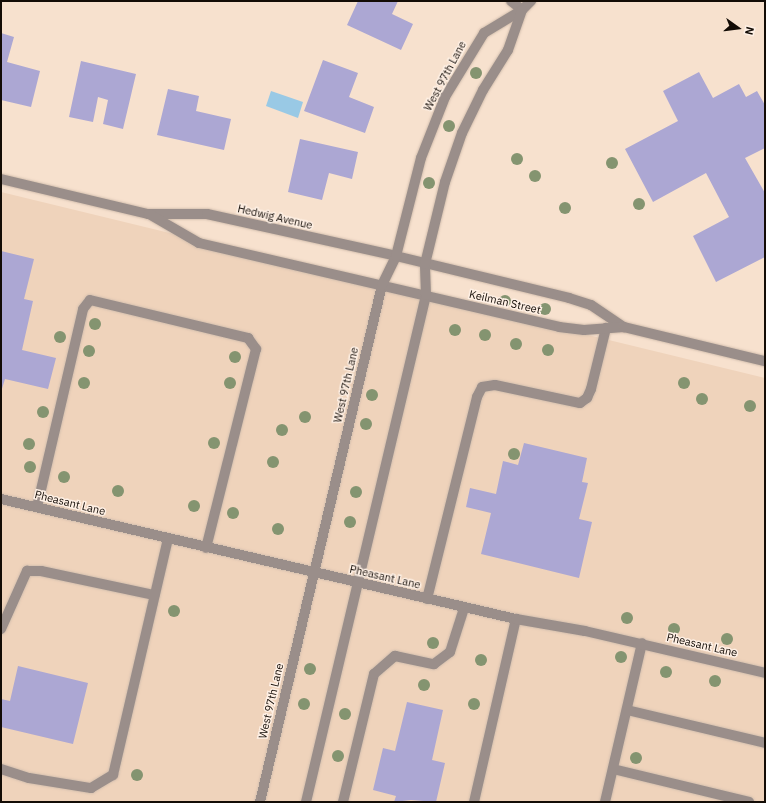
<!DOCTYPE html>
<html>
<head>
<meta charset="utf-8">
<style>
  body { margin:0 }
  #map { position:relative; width:766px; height:803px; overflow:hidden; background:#f7e1ce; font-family:"IBM Plex Sans",sans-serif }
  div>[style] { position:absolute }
  .built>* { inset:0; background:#efd3bb }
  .water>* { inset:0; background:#99c9e5 }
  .building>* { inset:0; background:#aca7d3 }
  .roads { filter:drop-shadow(0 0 1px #d3bfae) drop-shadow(0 0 1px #d3bfae) }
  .service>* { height:10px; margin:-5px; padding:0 5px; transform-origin:5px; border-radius:5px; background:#9a8e8a }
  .minor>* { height:10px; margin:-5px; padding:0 5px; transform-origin:5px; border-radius:5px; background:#9a8e8a }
  .trees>* { width:12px; height:12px; margin:-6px; border-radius:50%; background:#849470 }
  span { translate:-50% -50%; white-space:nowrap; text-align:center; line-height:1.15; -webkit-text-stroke:3px #fef0e5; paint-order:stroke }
  .street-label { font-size:11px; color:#130c06 }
  .frame { position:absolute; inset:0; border:2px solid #130c06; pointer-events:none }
  .north { position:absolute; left:718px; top:8px; width:40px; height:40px; -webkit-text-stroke:3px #fef0e5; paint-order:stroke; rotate:104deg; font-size:11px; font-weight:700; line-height:16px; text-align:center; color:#130c06 }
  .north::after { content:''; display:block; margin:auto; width:14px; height:18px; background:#130c06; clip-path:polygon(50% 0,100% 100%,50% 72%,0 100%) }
</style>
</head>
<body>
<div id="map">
  <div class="built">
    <i style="clip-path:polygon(1px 192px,765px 378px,765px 802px,1px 802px)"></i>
  </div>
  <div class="water">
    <i style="clip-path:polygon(271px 91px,303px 102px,298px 118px,266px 106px)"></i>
  </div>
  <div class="building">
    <i style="clip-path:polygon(358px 1px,398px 1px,392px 14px,413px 24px,401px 50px,347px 25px)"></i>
    <i style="clip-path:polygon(1px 33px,14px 37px,7px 62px,40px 71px,31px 107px,1px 100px)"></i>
    <i style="clip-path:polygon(323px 60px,358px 73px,349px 97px,374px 107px,365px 133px,304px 111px)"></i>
    <i style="clip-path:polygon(81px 61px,136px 74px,123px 129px,103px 124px,108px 100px,98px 97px,93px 122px,69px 117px)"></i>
    <i style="clip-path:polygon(699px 72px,713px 98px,739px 84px,746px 97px,757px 91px,765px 105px,765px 148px,745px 158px,765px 193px,765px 257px,716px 282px,693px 236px,729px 217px,706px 173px,653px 202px,625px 149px,678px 121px,663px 91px)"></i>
    <i style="clip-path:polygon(168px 89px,199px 96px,196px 111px,231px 119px,224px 150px,157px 135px)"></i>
    <i style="clip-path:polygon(300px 139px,358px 152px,352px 179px,329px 173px,322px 200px,288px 192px)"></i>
    <i style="clip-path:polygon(1px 251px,34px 259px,24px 299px,33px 301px,22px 350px,56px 358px,48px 389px,5px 379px,1px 392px)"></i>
    <i style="clip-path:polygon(524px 443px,587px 458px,582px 482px,588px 483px,579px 519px,592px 522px,579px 578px,481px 554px,491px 513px,466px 507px,470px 488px,496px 494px,503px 461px,518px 465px)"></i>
    <i style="clip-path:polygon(18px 666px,88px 683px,73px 744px,1px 727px,1px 699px,10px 701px)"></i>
    <i style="clip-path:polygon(407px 702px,443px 710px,432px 760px,445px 763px,436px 802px,411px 800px,394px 802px,396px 796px,373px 790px,383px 748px,395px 751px)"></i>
  </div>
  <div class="roads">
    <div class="service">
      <i style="left:37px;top:507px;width:203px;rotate:-76.9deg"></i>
      <i style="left:83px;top:309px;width:11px;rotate:-52deg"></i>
      <i style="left:90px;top:300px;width:163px;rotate:13.5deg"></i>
      <i style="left:248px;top:338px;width:14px;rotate:54deg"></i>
      <i style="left:256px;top:349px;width:205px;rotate:104.1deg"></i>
      <i style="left:427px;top:599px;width:208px;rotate:-76.1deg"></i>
      <i style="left:477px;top:397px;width:11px;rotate:-63deg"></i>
      <i style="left:482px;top:387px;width:13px;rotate:-9deg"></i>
      <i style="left:495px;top:385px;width:87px;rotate:12deg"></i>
      <i style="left:580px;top:403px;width:9px;rotate:-36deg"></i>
      <i style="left:587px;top:398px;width:10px;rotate:-66deg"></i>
      <i style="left:591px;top:389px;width:63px;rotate:-76.2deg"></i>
      <i style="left:1px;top:629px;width:64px;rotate:-65.9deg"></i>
      <i style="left:27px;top:571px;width:14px"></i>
      <i style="left:41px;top:571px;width:116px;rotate:12deg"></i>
      <i style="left:627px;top:710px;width:142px;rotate:13.4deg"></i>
      <i style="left:1px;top:769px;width:29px;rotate:18deg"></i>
      <i style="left:29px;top:778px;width:63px;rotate:9.2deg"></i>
      <i style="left:91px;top:788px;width:26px;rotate:-31deg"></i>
      <i style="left:113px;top:775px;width:242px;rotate:-76.9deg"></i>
      <i style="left:613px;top:769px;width:140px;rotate:13.6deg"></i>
      <i style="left:343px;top:802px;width:132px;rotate:-76.4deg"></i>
      <i style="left:374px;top:674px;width:28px;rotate:-41deg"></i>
      <i style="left:395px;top:656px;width:40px;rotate:12deg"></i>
      <i style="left:434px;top:664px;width:20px;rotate:-37deg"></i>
      <i style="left:450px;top:652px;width:46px;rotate:-72.3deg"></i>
      <i style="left:474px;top:802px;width:188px;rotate:-77.1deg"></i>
      <i style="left:605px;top:802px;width:163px;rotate:-76.9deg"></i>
    </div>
    <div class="minor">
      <i style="left:511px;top:1px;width:14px;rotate:39deg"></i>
      <i style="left:1px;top:179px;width:151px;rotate:13.4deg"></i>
      <i style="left:148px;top:214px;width:59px"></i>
      <i style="left:207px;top:214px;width:194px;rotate:12.5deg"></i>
      <i style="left:396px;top:256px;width:178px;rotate:13.6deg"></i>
      <i style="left:569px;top:298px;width:23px;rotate:18deg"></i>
      <i style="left:591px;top:305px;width:40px;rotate:34deg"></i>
      <i style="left:149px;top:214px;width:58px;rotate:30.1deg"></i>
      <i style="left:199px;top:243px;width:370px;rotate:13.1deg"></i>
      <i style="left:559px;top:327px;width:25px;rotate:7deg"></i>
      <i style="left:584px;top:330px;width:40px;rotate:-4.3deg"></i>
      <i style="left:624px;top:327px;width:145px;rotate:13.6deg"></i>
      <i style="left:1px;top:499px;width:529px;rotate:13.12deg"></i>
      <i style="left:516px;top:619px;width:70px;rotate:9.9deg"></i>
      <i style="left:585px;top:631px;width:185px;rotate:13.1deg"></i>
      <i style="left:260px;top:802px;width:531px;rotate:-76.72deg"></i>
      <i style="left:382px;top:285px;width:32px;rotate:-64deg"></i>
      <i style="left:396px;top:256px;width:101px;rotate:-75.7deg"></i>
      <i style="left:421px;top:158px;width:66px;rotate:-68.5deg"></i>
      <i style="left:445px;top:97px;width:75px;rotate:-58.6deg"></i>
      <i style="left:484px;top:33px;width:44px;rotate:-31.2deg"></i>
      <i style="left:522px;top:10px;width:13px;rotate:-45deg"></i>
      <i style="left:306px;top:802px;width:521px;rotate:-76.68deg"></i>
      <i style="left:426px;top:295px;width:31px;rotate:-92deg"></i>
      <i style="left:425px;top:264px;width:84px;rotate:-76.3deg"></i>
      <i style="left:445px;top:182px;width:52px;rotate:-70.9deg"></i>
      <i style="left:462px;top:133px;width:48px;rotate:-64deg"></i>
      <i style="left:483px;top:90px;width:47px;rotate:-58deg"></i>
      <i style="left:508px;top:50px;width:42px;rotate:-70.7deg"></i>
    </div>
  </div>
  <div class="trees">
    <i style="left:476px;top:73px"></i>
    <i style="left:449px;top:126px"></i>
    <i style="left:517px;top:159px"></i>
    <i style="left:612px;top:163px"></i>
    <i style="left:535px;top:176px"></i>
    <i style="left:429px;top:183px"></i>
    <i style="left:639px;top:204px"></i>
    <i style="left:565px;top:208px"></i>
    <i style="left:505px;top:301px"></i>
    <i style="left:545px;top:309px"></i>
    <i style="left:95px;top:324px"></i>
    <i style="left:455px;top:330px"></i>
    <i style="left:485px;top:335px"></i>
    <i style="left:60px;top:337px"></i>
    <i style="left:516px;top:344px"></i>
    <i style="left:548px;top:350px"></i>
    <i style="left:89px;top:351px"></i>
    <i style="left:235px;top:357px"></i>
    <i style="left:84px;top:383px"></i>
    <i style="left:230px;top:383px"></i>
    <i style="left:684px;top:383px"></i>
    <i style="left:372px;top:395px"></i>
    <i style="left:702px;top:399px"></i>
    <i style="left:750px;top:406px"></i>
    <i style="left:43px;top:412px"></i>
    <i style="left:305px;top:417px"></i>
    <i style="left:366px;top:424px"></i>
    <i style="left:282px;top:430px"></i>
    <i style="left:214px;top:443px"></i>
    <i style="left:29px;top:444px"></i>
    <i style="left:514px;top:454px"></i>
    <i style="left:273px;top:462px"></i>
    <i style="left:30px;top:467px"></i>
    <i style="left:64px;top:477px"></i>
    <i style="left:118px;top:491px"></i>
    <i style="left:356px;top:492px"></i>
    <i style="left:194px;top:506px"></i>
    <i style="left:233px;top:513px"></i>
    <i style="left:350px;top:522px"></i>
    <i style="left:278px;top:529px"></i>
    <i style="left:174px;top:611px"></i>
    <i style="left:627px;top:618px"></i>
    <i style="left:674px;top:629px"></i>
    <i style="left:727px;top:639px"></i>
    <i style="left:433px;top:643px"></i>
    <i style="left:621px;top:657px"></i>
    <i style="left:481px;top:660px"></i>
    <i style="left:310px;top:669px"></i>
    <i style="left:666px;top:672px"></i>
    <i style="left:715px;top:681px"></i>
    <i style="left:424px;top:685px"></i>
    <i style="left:304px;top:704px"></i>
    <i style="left:474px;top:704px"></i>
    <i style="left:345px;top:714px"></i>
    <i style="left:338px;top:756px"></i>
    <i style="left:636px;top:758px"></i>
    <i style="left:137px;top:775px"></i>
  </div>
  <div class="street-label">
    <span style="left:445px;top:76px;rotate:-62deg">West 97th Lane</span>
    <span style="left:275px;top:217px;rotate:13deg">Hedwig Avenue</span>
    <span style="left:505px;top:302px;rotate:13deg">Keilman Street</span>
    <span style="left:346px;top:385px;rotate:-77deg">West 97th Lane</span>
    <span style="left:70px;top:503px;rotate:14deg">Pheasant Lane</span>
    <span style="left:385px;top:577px;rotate:13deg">Pheasant Lane</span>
    <span style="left:702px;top:645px;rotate:13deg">Pheasant Lane</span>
    <span style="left:271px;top:701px;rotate:-77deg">West 97th Lane</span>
  </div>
  <div class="frame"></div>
  <div class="north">N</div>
</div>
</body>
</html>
